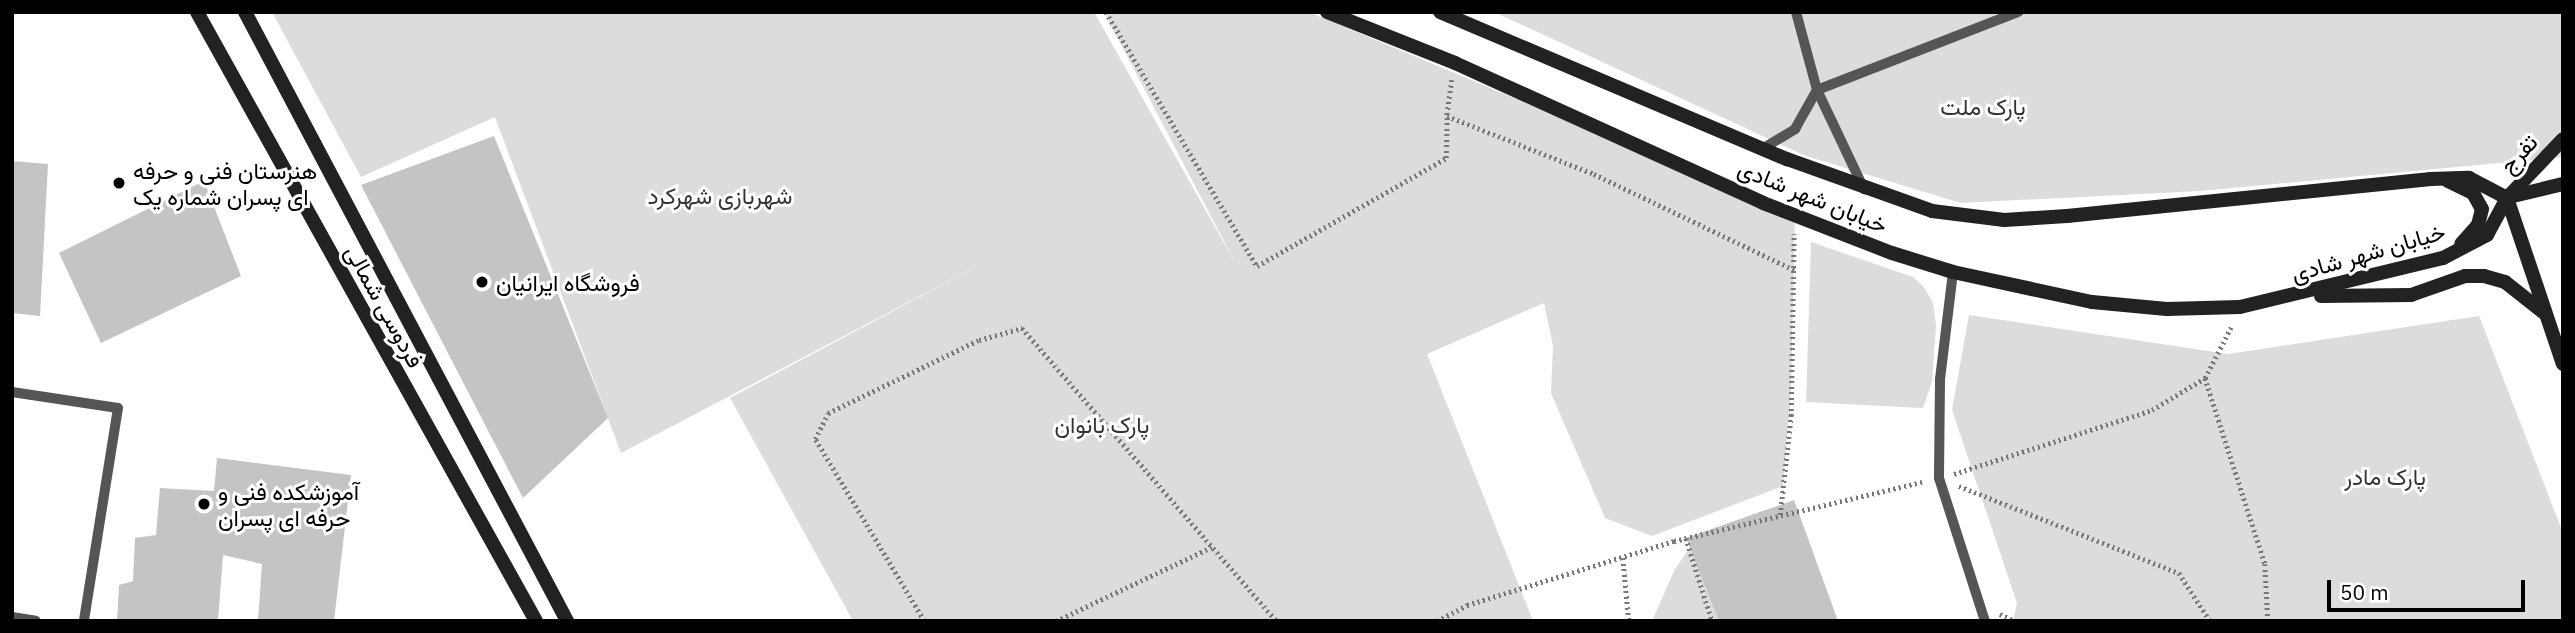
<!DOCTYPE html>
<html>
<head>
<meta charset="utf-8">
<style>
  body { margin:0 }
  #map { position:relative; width:2575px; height:633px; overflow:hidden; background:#fff; font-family:"IBM Plex Sans",Vazirmatn,sans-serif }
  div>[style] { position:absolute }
  .green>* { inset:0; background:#dcdcdc }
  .building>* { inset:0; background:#c4c4c4 }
  .path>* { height:4.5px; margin-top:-2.25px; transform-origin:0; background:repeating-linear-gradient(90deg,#777 0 2px,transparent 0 5.5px) }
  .lane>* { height:10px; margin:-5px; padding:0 5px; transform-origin:5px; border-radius:5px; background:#555 }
  .secondary>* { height:14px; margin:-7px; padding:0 7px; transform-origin:7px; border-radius:7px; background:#222 }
  .dots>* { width:19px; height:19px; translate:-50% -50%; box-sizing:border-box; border:4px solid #fff; border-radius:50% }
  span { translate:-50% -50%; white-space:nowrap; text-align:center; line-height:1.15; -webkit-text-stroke:6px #fff; paint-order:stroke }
  .park-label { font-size:23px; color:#333 }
  .street-label { font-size:23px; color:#000 }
  .poi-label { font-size:23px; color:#000 }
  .left { translate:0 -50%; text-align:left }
  .frame { position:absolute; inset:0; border:14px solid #000; pointer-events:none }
  .scale { position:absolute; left:2327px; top:580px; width:198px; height:32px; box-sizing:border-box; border:4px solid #000; border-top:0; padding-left:9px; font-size:21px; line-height:24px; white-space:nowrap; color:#000; -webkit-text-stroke:5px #fff; paint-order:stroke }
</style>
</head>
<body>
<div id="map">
  <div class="green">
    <i style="clip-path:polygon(272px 12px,1094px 12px,1237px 266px,1104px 12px,1309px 12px,1795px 216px,1791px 390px,1783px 486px,1652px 536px,1605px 518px,1551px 393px,1553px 346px,1544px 303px,1427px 354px,1533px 621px,853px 621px,730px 398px,985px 262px,621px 453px,495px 117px,361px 177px)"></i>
    <i style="clip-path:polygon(1494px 12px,2563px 12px,2563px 157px,2200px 191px,1961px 203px,1806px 156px)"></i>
    <i style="clip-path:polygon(1811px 242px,1913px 277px,1923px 286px,1933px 303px,1936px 325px,1932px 382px,1923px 408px,1806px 402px)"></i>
    <i style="clip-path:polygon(1969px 315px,2228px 354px,2479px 316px,2563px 533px,2563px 621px,2013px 621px,2017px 603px,1952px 410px)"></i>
    <i style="clip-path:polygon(1699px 535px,1731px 621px,1652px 621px,1675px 569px)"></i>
  </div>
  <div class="building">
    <i style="clip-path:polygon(494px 136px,608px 418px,523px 498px,361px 185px)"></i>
    <i style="clip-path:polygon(12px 161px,48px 164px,40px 316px,12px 313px)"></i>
    <i style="clip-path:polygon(204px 181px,241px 276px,101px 343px,59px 253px)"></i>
    <i style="clip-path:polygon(217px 458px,351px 475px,334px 621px,258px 621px,262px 564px,223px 555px,218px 621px,117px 621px,119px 585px,133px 581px,135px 538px,156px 535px,160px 488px,214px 491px)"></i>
    <i style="clip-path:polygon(1794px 500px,1838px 621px,1719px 621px,1686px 538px)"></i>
  </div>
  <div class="path">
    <i style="left:1106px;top:12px;width:295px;rotate:59.3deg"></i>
    <i style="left:1257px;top:266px;width:218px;rotate:-29.7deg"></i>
    <i style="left:1446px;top:158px;width:42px;rotate:-88.6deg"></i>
    <i style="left:1452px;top:80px;width:36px;rotate:98deg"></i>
    <i style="left:1447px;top:116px;width:158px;rotate:21.5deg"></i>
    <i style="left:1594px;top:174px;width:222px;rotate:25.6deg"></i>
    <i style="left:2205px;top:378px;width:195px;rotate:72.1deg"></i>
    <i style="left:2265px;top:564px;width:57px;rotate:87deg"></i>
    <i style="left:1954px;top:474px;width:208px;rotate:-17.9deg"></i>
    <i style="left:2152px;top:410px;width:62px;rotate:-31.1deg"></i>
    <i style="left:2205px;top:378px;width:57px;rotate:-63deg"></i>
    <i style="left:1959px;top:486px;width:237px;rotate:21.6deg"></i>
    <i style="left:2179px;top:573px;width:57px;rotate:57.1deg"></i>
    <i style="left:1780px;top:515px;width:100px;rotate:-83.7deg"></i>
    <i style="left:1791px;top:416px;width:182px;rotate:-89.1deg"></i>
    <i style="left:1686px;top:538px;width:87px;rotate:72.6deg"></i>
    <i style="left:1623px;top:558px;width:63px;rotate:84.6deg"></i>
    <i style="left:2000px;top:614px;width:17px;rotate:25deg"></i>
    <i style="left:924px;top:621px;width:212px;rotate:-120.9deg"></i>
    <i style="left:815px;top:439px;width:29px;rotate:-63deg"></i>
    <i style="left:828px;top:413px;width:168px;rotate:-25.8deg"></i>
    <i style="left:979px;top:340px;width:45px;rotate:-15.6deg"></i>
    <i style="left:1022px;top:328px;width:388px;rotate:49deg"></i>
    <i style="left:1056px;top:621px;width:173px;rotate:-25.4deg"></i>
    <i style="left:1437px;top:621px;width:34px;rotate:-28deg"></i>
    <i style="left:1467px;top:605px;width:217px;rotate:-17.2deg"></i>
    <i style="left:1674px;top:541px;width:255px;rotate:-13.4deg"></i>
  </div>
  <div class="lane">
    <i style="left:1796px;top:12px;width:81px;rotate:74.9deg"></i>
    <i style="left:1817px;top:90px;width:110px;rotate:64.6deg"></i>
    <i style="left:1762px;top:149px;width:39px;rotate:-31deg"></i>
    <i style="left:1795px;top:129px;width:45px;rotate:-60.6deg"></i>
    <i style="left:1817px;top:90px;width:216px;rotate:-21.2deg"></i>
    <i style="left:1953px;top:272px;width:109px;rotate:96.9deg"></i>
    <i style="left:1940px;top:380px;width:98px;rotate:90.6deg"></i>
    <i style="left:1939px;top:478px;width:150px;rotate:72.2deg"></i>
    <i style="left:12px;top:392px;width:107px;rotate:8.6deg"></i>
    <i style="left:118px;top:408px;width:216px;rotate:99.1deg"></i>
    <i style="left:12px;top:617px;width:24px;rotate:9deg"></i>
  </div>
  <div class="secondary">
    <i style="left:197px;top:12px;width:697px;rotate:60.9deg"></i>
    <i style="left:245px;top:12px;width:689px;rotate:62.13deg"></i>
    <i style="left:1327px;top:12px;width:138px;rotate:21.7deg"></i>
    <i style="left:1455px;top:63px;width:338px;rotate:24.4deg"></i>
    <i style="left:1763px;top:203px;width:138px;rotate:21.2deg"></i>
    <i style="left:1892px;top:253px;width:64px;rotate:17.3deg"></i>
    <i style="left:1953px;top:272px;width:142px;rotate:12.2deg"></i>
    <i style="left:2092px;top:302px;width:75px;rotate:5.3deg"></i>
    <i style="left:2167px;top:309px;width:73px;rotate:-1.6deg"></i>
    <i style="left:2240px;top:307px;width:209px;rotate:-13.6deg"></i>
    <i style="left:2443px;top:258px;width:50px;rotate:-27.6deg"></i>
    <i style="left:2487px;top:235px;width:42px;rotate:-61.6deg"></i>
    <i style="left:2507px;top:198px;width:81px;rotate:-46.5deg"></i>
    <i style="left:1440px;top:12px;width:377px;rotate:23deg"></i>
    <i style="left:1787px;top:159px;width:154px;rotate:19.7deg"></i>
    <i style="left:1932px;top:211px;width:73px;rotate:7.1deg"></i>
    <i style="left:2004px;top:220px;width:63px;rotate:-3.6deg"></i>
    <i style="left:2067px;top:216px;width:366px;rotate:-5.8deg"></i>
    <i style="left:2431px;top:179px;width:38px;rotate:-2deg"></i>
    <i style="left:2469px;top:178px;width:43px;rotate:27.8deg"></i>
    <i style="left:2448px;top:181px;width:28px;rotate:26deg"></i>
    <i style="left:2473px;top:193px;width:18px;rotate:61deg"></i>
    <i style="left:2482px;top:209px;width:16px;rotate:104deg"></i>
    <i style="left:2478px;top:225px;width:25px;rotate:132deg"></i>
    <i style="left:2509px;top:197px;width:56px;rotate:-13.5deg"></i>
    <i style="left:2507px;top:198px;width:175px;rotate:71.4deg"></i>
    <i style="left:2321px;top:296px;width:90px;rotate:-0.6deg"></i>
    <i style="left:2411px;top:295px;width:57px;rotate:-19.4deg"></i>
    <i style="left:2465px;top:276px;width:19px"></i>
    <i style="left:2484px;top:276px;width:22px;rotate:16deg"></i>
    <i style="left:2505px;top:282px;width:48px;rotate:38.3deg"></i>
  </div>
  <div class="dots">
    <i style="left:119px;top:183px;background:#000"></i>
    <i style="left:482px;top:282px;background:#000"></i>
    <i style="left:204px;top:504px;background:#000"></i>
  </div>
  <div class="park-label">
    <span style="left:1983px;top:106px">پارک ملت</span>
    <span style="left:720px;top:195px">شهربازی شهرکرد</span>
    <span style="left:1102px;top:424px">پارک بانوان</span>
    <span style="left:2385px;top:476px">پارک مادر</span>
  </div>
  <div class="street-label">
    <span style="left:2518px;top:153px;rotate:-47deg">تفرج</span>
    <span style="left:1813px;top:196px;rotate:22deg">خیابان شهر شادی</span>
    <span style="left:2368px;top:252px;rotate:-16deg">خیابان شهر شادی</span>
    <span style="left:385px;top:306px;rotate:61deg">فردوسی شمالی</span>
  </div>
  <div class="poi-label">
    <span class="left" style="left:133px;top:183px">هنرستان فنی و حرفه<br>ای پسران شماره یک</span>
    <span class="left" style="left:496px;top:282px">فروشگاه ایرانیان</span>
    <span class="left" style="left:218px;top:504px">آموزشکده فنی و<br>حرفه ای پسران</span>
  </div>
  <div class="frame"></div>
  <div class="scale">50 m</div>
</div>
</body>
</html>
